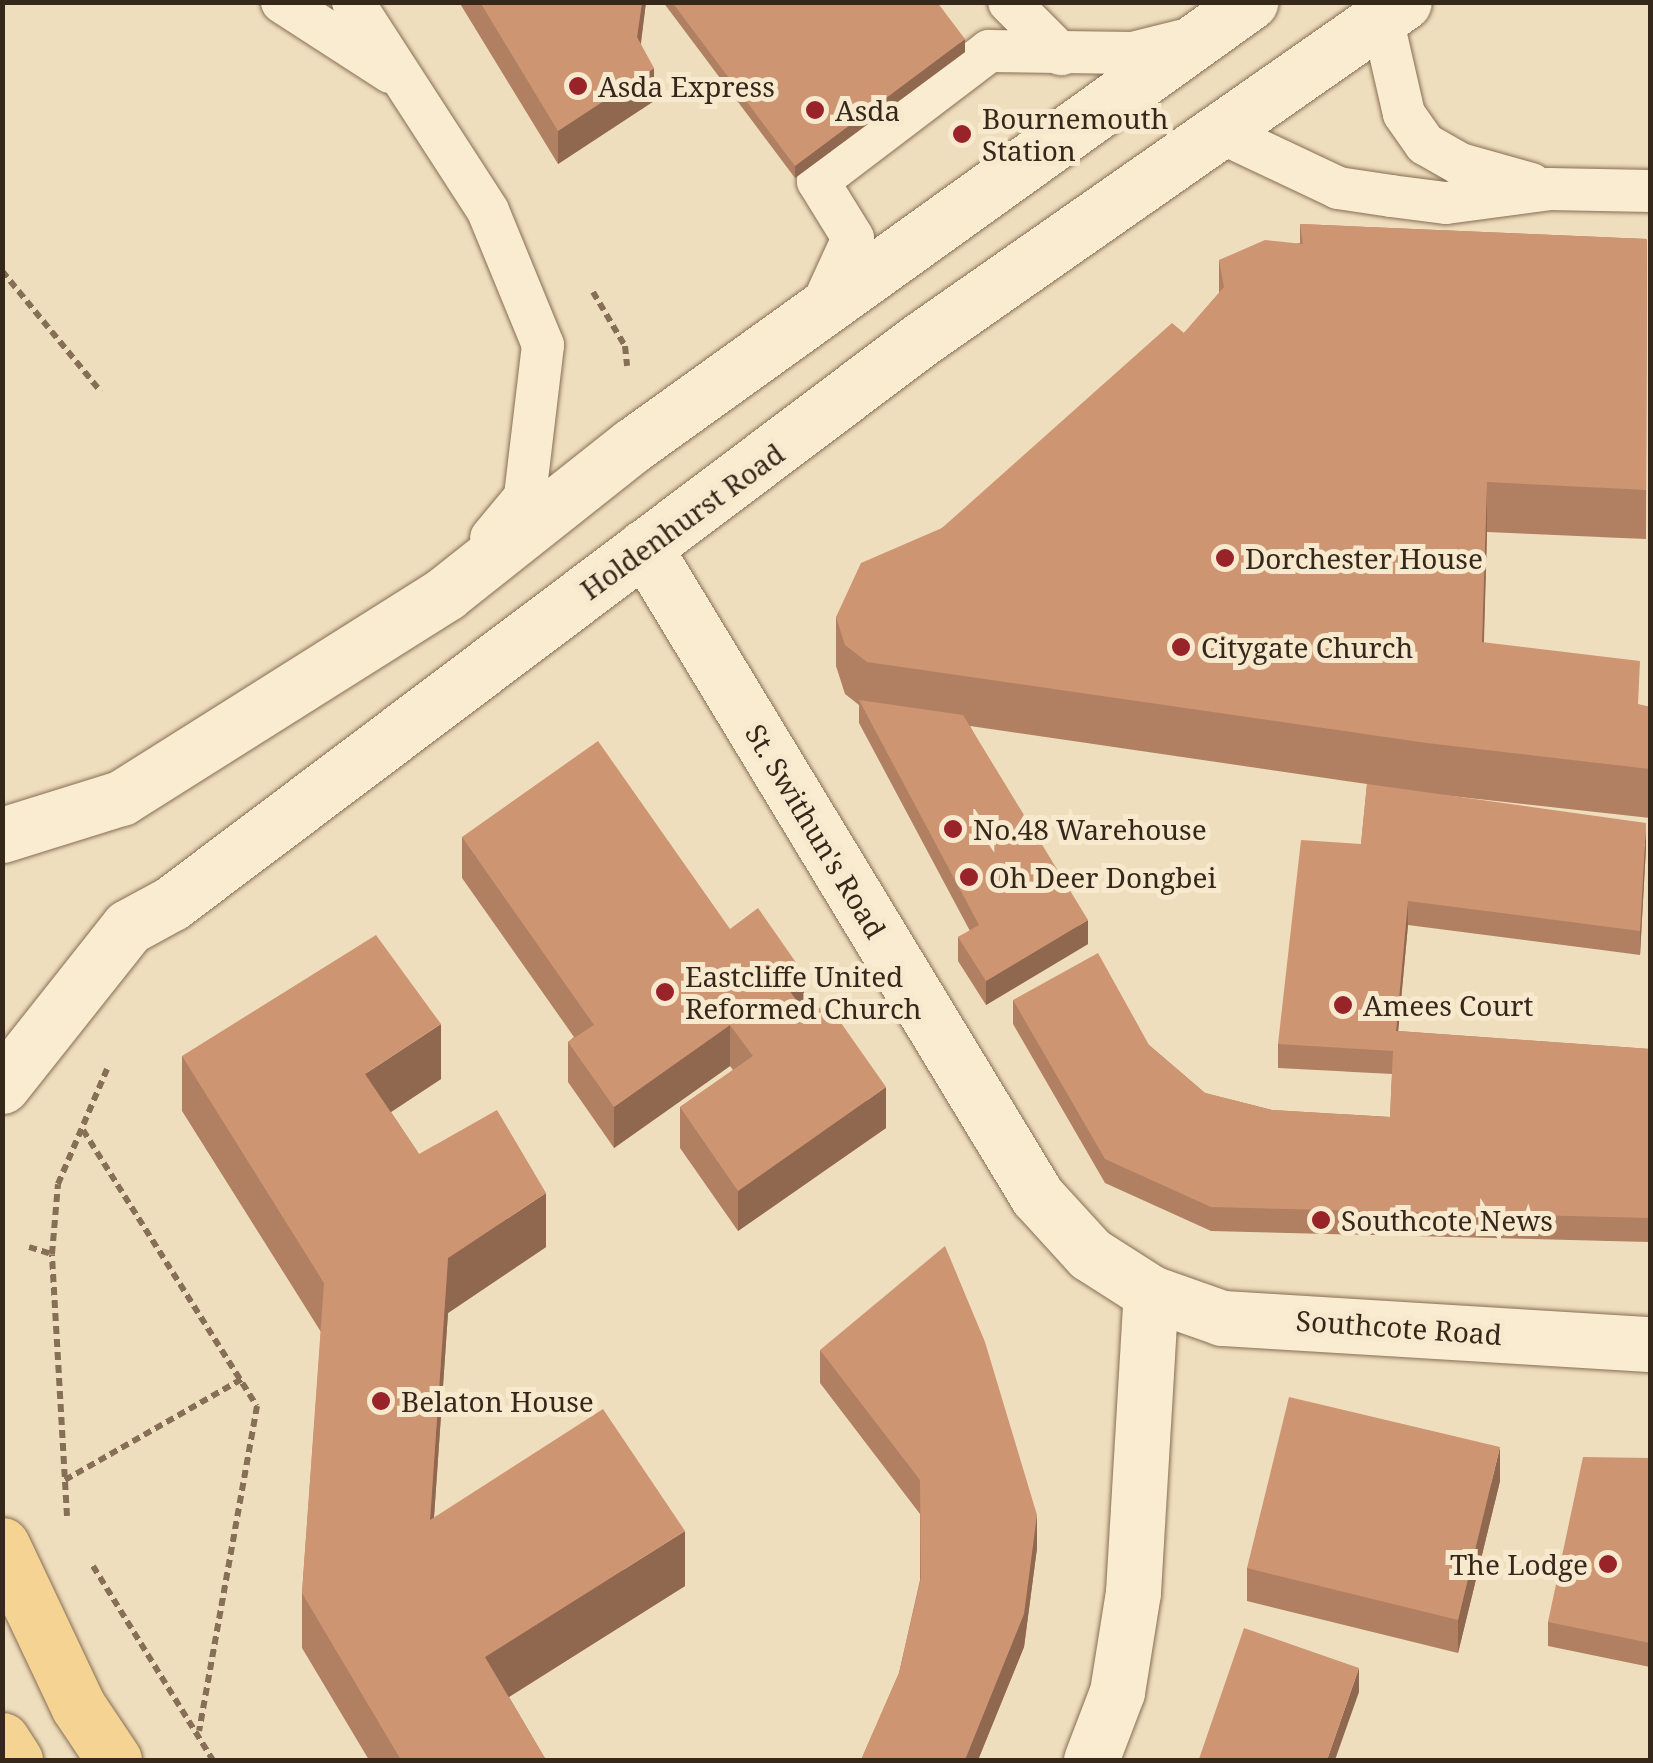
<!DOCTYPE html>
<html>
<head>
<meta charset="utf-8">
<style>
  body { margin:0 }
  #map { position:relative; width:1653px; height:1763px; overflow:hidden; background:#efdebd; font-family:"Noto Serif",serif }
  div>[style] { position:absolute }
  .path>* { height:6px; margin-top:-3px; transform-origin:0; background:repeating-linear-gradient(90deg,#876e56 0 8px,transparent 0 13px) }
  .roads { filter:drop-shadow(0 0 2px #876e56) drop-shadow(0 0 2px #876e56) }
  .service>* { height:42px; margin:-21px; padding:0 21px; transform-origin:21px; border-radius:21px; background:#faecd0 }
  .minor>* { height:55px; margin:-27.5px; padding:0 27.5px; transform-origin:27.5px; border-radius:27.5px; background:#faecd0 }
  .tertiary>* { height:55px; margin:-27.5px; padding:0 27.5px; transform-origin:27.5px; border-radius:27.5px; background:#faecd0 }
  .primary>* { height:55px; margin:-27.5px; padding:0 27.5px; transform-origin:27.5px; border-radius:27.5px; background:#f4d393 }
  .wall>* { inset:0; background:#b18062 }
  .shaded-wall>* { inset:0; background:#906850 }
  .building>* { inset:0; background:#ce9572 }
  .dots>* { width:28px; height:28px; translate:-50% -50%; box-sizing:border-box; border:5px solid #f6e9cd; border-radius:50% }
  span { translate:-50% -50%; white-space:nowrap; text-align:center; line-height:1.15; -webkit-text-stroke:10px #f6e9cd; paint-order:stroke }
  .poi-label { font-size:28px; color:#36271b }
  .left { translate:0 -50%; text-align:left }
  .right { translate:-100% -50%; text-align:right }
  .street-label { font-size:28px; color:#36271b }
  .frame { position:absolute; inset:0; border:5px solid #36271b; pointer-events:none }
</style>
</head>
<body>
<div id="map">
  <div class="path">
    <i style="left:2px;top:271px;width:156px;rotate:50.7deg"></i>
    <i style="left:593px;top:292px;width:63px;rotate:59.3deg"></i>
    <i style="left:625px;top:346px;width:20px;rotate:84deg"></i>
    <i style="left:83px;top:1130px;width:326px;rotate:57.8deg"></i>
    <i style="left:257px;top:1406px;width:330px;rotate:100.1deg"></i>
    <i style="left:29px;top:1247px;width:24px;rotate:17deg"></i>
    <i style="left:65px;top:1480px;width:204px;rotate:-29.7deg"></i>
    <i style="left:67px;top:1516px;width:262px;rotate:-93.3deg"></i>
    <i style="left:52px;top:1254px;width:70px;rotate:-85.1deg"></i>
    <i style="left:58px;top:1184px;width:125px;rotate:-66.9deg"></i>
    <i style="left:93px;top:1566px;width:228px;rotate:58.3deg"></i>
  </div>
  <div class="roads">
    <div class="service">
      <i style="left:282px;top:2px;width:129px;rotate:32.9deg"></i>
      <i style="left:353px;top:2px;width:249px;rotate:57.1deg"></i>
      <i style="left:488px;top:211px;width:145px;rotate:67.7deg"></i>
      <i style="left:543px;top:345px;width:153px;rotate:96.8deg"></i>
      <i style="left:525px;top:497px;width:53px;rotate:129.7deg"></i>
      <i style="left:1009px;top:2px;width:74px;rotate:45deg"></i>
      <i style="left:1382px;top:18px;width:98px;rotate:77.1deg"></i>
      <i style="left:1404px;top:114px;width:37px;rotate:55deg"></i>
      <i style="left:1425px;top:144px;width:40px;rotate:29.7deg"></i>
      <i style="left:1460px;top:164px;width:74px;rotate:15.7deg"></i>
      <i style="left:1224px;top:134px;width:126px;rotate:25.3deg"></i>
      <i style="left:1338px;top:188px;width:54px;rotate:8.6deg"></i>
      <i style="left:1391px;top:196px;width:55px;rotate:7.3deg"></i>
      <i style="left:1446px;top:203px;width:104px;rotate:-7.7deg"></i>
      <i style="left:1549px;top:189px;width:101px;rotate:1.1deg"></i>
      <i style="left:820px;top:310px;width:79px;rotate:-65.4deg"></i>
      <i style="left:853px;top:238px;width:67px;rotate:-121.6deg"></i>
      <i style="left:818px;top:181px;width:215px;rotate:-37.2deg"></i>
      <i style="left:989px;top:51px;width:144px;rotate:0.8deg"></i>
      <i style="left:1133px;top:53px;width:58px;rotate:-14deg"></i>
    </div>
    <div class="minor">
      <i style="left:644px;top:547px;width:759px;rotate:58.8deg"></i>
      <i style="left:1037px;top:1196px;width:79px;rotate:47.6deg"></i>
      <i style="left:1090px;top:1254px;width:72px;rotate:32.6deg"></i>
      <i style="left:1151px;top:1293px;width:75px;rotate:19.4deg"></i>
      <i style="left:1222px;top:1318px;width:429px;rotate:3.5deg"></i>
      <i style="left:1091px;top:1760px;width:73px;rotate:-69.1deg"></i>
      <i style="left:1117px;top:1692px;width:101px;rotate:-80.9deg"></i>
      <i style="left:1133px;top:1592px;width:300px;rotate:-86.6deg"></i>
    </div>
    <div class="tertiary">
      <i style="left:2px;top:835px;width:125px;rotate:-17.3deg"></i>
      <i style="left:121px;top:798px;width:384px;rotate:-32.2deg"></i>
      <i style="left:446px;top:593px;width:238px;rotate:-38.4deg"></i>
      <i style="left:633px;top:445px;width:760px;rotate:-35.68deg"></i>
      <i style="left:2px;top:1086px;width:203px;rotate:-51.6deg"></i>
      <i style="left:128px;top:927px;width:50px;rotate:-28.6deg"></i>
      <i style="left:172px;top:903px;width:936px;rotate:-36.97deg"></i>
      <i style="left:920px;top:340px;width:590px;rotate:-34.93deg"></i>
    </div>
    <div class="primary">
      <i style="left:2px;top:1545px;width:178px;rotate:64.7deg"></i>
      <i style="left:78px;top:1706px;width:65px;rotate:56.3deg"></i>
      <i style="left:2px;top:1740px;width:24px;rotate:57deg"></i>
    </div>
  </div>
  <div class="wall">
    <i style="clip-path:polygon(459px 2px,646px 2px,641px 44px,654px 101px,558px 164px)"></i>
    <i style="clip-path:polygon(663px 2px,937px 2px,965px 52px,795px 178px)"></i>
    <i style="clip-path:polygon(1300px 224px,1647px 239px,1646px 539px,1487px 532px,1484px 643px,1640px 705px,1650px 707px,1650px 818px,1442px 795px,1646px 847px,1640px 955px,1408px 925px,1398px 1031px,1650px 1049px,1650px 1242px,1211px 1231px,1105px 1183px,1013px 1024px,1013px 1000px,1149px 1045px,1205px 1093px,1272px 1110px,1390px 1117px,1392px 1074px,1278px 1068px,1278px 1044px,1361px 844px,1367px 784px,970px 726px,1088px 944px,986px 1005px,958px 961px,958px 937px,970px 931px,859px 723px,859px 705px,845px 694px,836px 666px,836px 617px,942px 528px,1184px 333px,1219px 293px,1219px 260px,1300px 243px)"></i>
    <i style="clip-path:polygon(462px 837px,730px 929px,804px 1010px,886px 1128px,738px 1231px,680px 1148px,680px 1107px,733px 1070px,730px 1066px,614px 1148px,568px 1082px,568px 1042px,574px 1037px,462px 878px)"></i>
    <i style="clip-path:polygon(182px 1056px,441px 1079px,391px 1112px,419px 1154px,546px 1247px,448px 1313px,434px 1518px,685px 1586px,509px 1697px,546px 1760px,369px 1760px,302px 1648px,302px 1593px,321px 1332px,182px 1111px)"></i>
    <i style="clip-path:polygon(820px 1350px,1037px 1548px,1024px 1647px,978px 1760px,861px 1760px,899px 1673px,920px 1580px,920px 1514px,820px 1383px)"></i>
    <i style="clip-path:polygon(1650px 1458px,1650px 1667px,1548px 1646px,1548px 1622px)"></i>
    <i style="clip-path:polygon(1500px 1481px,1458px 1653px,1247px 1601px,1247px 1568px)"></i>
  </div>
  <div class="shaded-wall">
    <i style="clip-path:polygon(642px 2px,646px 2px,637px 71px,637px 37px)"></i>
    <i style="clip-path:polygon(965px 39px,965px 52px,795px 178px,795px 166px)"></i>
    <i style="clip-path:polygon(654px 68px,654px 101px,558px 164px,558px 131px)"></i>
    <i style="clip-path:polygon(1487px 482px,1487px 532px,1482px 692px,1482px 642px)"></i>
    <i style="clip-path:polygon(1646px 823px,1646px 847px,1640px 955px,1640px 931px)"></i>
    <i style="clip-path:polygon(1408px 901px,1408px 925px,1396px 1055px,1396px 1031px)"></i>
    <i style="clip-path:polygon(1088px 920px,1088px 944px,986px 1005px,986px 981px)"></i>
    <i style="clip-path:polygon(804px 974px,804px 1014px,786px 986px)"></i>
    <i style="clip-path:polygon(441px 1024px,441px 1079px,365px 1129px,365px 1074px)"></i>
    <i style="clip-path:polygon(730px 1025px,730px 1066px,614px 1148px,614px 1107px)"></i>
    <i style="clip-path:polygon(886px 1087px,886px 1128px,738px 1231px,738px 1191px)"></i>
    <i style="clip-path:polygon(546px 1193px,546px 1247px,448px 1313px,430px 1575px,430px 1520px,448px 1258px)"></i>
    <i style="clip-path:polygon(1500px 1447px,1500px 1481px,1458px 1653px,1458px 1620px)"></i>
    <i style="clip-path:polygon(1037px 1515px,1037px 1548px,1024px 1647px,978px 1760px,965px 1760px)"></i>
    <i style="clip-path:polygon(685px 1531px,685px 1586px,485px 1712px,485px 1657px)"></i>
    <i style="clip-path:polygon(1359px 1668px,1359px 1692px,1335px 1760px,1327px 1760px)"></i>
  </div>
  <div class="building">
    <i style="clip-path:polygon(480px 2px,642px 2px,637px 37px,654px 68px,558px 131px)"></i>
    <i style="clip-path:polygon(672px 2px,937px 2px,965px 39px,795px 166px)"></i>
    <i style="clip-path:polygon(1300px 224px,1647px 239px,1646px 490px,1487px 482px,1482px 642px,1640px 661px,1638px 704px,1650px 707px,1650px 769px,1427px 743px,867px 662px,845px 645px,836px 617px,861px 563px,942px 528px,1172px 323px,1184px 333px,1224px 287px,1219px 260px,1265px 240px,1303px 244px)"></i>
    <i style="clip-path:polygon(859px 700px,963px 715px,1088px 920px,986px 981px,958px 937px,979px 925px)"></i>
    <i style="clip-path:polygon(598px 741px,730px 929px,758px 908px,804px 974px,786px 986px,808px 1016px,827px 1003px,886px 1087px,738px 1191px,680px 1107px,753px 1056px,730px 1025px,614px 1107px,568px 1042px,594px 1025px,462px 837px)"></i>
    <i style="clip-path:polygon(1367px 784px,1646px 823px,1640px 931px,1408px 901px,1396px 1031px,1650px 1049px,1650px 1218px,1211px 1207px,1105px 1159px,1013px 1000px,1098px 953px,1149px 1045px,1205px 1093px,1272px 1110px,1390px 1117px,1393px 1051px,1278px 1044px,1301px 840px,1361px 844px)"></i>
    <i style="clip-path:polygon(376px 935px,441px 1024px,365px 1074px,419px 1154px,497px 1110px,546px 1193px,448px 1258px,430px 1520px,603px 1409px,685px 1531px,485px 1657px,546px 1760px,401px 1760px,302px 1593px,324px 1283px,182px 1056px)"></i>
    <i style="clip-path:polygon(945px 1246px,985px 1342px,1037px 1515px,1024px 1614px,965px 1760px,861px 1760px,899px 1673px,921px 1578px,920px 1480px,820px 1350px)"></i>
    <i style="clip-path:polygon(1289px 1397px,1500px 1447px,1458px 1620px,1247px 1568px)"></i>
    <i style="clip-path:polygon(1583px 1457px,1650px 1458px,1650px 1643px,1548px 1622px)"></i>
    <i style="clip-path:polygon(1244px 1628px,1359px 1668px,1327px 1760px,1199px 1759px)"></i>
  </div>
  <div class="dots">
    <i style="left:578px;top:86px;background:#982429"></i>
    <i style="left:815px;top:110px;background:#982429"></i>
    <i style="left:962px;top:134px;background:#982429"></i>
    <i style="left:1225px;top:558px;background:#982429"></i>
    <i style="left:1181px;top:647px;background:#982429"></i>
    <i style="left:953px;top:829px;background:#982429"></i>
    <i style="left:969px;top:877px;background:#982429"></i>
    <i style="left:665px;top:992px;background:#982429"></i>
    <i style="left:1343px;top:1005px;background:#982429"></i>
    <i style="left:1321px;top:1220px;background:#982429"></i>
    <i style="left:381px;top:1401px;background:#982429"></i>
    <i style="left:1608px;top:1564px;background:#982429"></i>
  </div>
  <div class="poi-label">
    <span class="left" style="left:598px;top:86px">Asda Express</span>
    <span class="left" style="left:835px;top:110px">Asda</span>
    <span class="left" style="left:982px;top:134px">Bournemouth<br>Station</span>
    <span class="left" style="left:1245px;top:558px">Dorchester House</span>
    <span class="left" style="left:1201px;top:647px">Citygate Church</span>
    <span class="left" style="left:973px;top:829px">No.48 Warehouse</span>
    <span class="left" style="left:989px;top:877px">Oh Deer Dongbei</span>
    <span class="left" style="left:685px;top:992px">Eastcliffe United<br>Reformed Church</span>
    <span class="left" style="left:1363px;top:1005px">Amees Court</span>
    <span class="left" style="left:1341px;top:1220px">Southcote News</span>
    <span class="left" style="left:401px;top:1401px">Belaton House</span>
    <span class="right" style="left:1588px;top:1564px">The Lodge</span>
  </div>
  <div class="street-label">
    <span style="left:682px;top:521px;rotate:-36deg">Holdenhurst Road</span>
    <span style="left:816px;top:831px;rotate:59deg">St. Swithun's Road</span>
    <span style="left:1399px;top:1327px;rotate:4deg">Southcote Road</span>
  </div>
  <div class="frame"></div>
</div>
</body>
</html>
